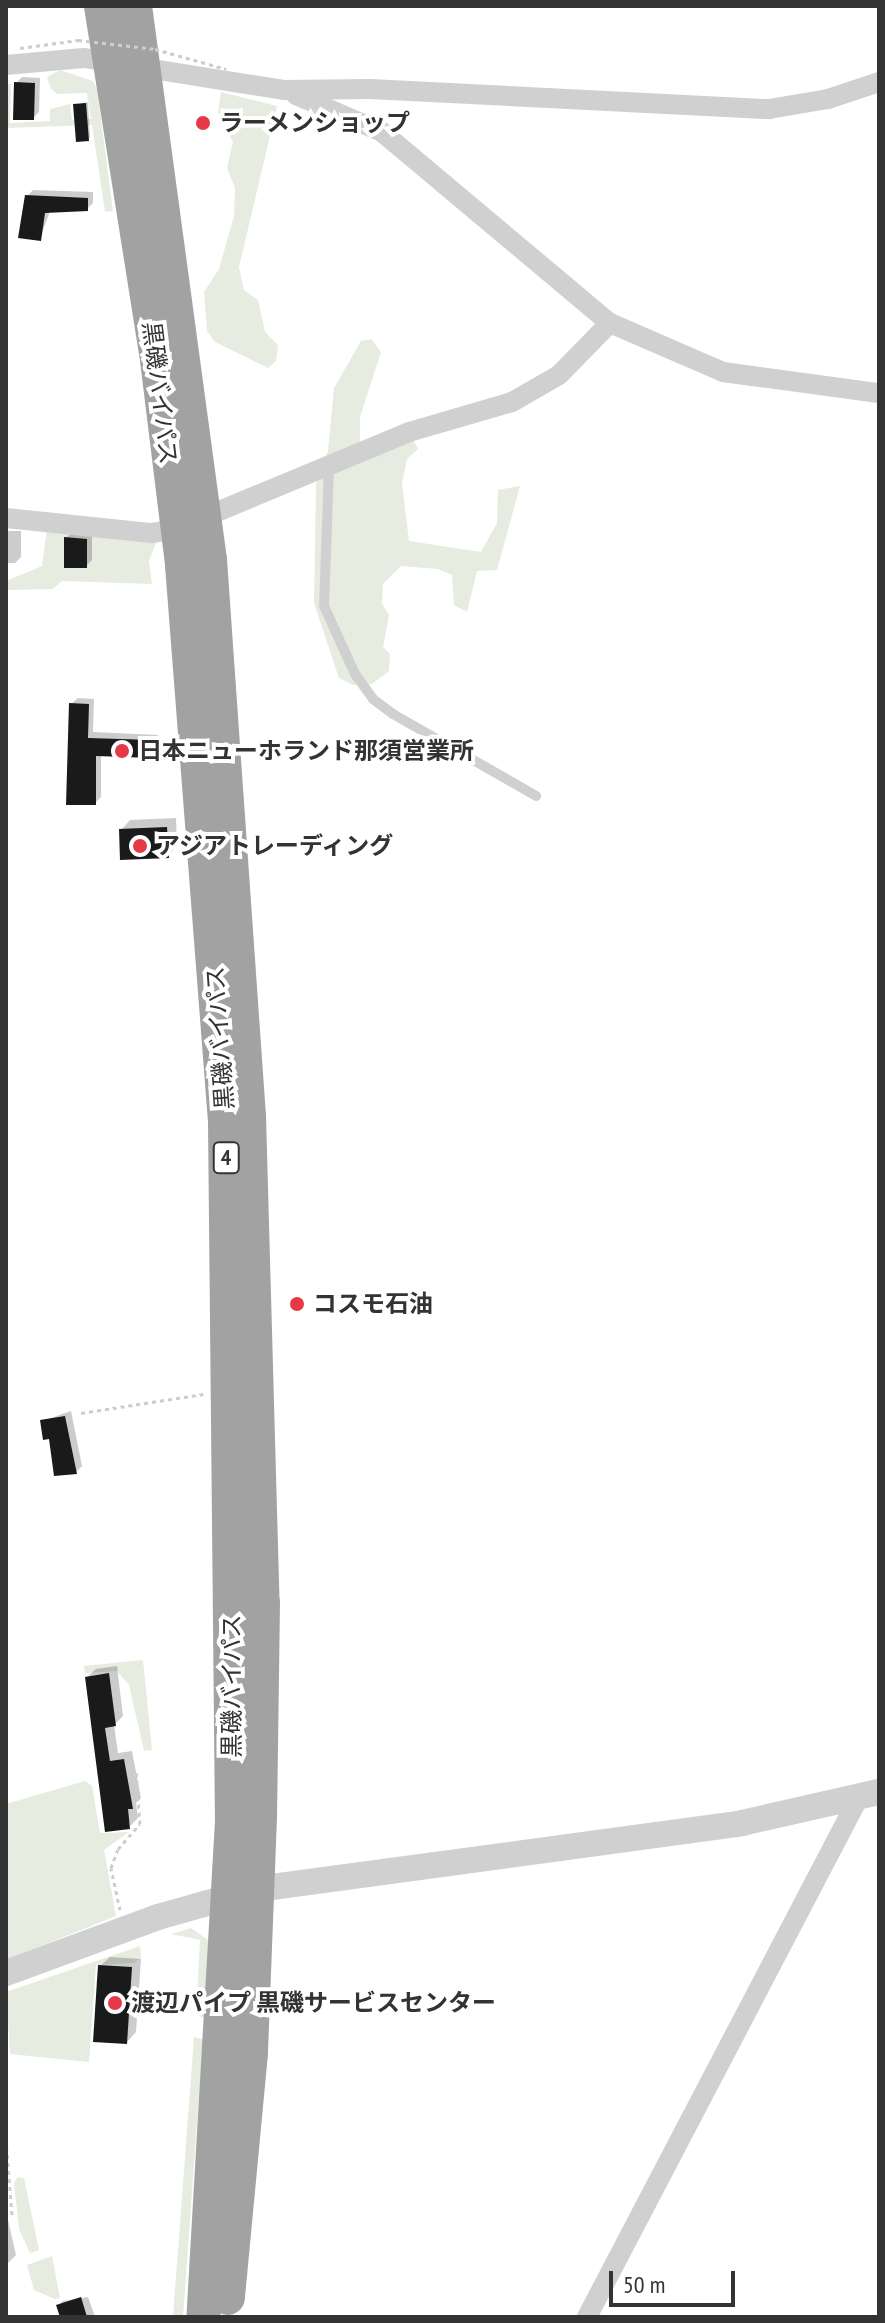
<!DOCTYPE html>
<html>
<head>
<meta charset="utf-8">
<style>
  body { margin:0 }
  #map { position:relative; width:885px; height:2323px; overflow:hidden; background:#fff; font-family:"PT Sans Narrow","Noto Sans JP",sans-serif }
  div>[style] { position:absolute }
  .green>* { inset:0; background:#e6ecdf }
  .shadow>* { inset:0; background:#0003 }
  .building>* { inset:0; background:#1a1a1a }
  .path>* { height:3px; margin-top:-1.5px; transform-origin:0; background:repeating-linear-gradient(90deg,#cdcdcd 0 4px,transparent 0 8px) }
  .service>* { height:10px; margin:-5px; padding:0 5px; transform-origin:5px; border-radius:5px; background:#d0d0d0 }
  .minor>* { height:20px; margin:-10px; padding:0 10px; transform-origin:10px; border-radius:10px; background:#d0d0d0 }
  .tertiary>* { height:26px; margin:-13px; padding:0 13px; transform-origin:13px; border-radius:13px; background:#d0d0d0 }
  .trunk>* { height:34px; margin:-17px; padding:0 17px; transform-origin:17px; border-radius:17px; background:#a2a2a2 }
  .path-bridge>* { height:3px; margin-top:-1.5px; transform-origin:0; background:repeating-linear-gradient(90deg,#cdcdcd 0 4px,transparent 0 8px) }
  .dots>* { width:22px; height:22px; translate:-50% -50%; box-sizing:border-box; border:4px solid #fff; border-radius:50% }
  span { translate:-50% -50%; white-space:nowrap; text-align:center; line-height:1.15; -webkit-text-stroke:8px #fff; paint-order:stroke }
  .shield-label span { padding:2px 6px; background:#fff; border:2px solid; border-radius:6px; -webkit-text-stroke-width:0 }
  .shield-label { font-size:22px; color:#333; font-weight:700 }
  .poi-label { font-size:24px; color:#333; font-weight:700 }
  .left { translate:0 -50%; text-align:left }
  .street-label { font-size:24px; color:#333 }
  .frame { position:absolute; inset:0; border:8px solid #333; pointer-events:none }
  .scale { position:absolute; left:609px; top:2271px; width:126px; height:36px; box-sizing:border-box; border:4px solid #333; border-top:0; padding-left:10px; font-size:24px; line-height:28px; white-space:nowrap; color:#333; -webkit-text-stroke:6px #fff; paint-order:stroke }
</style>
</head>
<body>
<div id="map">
  <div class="green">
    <i style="clip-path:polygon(60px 70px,93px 81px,97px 89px,113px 211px,105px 212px,92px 125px,6px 128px,6px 84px,11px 84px,10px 123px,50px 121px,50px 109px,70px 104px,72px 120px,91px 119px,87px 93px,57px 94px,51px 89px,47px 77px)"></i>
    <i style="clip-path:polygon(221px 92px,277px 106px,239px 267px,244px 290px,258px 300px,265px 332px,278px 345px,276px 361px,268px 368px,215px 342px,207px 331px,204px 292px,219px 269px,234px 216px,235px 188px,227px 168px,233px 142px,218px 112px)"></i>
    <i style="clip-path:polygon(371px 339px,381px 352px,360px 417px,360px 455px,413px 439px,418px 449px,407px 459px,402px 483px,409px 541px,481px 552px,497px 523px,498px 490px,520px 486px,497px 570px,477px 571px,467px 612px,454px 605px,452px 575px,438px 569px,401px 566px,383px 584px,382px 603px,389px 615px,383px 647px,390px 654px,389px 671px,372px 684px,353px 685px,339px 678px,314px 603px,316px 484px,328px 451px,334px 388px,361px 341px)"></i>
    <i style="clip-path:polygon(47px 529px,157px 540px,149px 561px,152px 584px,62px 581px,53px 589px,6px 590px,6px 581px,42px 566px)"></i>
    <i style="clip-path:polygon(143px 1660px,152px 1750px,144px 1751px,129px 1685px,117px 1671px,85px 1673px,84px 1666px)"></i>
    <i style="clip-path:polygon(85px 1781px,92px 1786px,100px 1833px,129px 1832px,104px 1850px,116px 1916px,6px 1960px,6px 1804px)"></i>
    <i style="clip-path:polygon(191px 1928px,211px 1942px,205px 2017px,196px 2016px,200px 1940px,171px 1934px)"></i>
    <i style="clip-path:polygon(140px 1946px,141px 1958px,134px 1963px,96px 1965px,89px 2062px,10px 2054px,6px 1992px)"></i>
    <i style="clip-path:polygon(194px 2037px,203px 2039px,183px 2317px,173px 2317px)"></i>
    <i style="clip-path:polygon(18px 2177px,24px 2178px,39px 2250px,30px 2253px,19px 2229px,14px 2183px)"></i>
    <i style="clip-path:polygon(52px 2256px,60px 2298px,55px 2299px,34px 2290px,27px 2265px)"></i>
  </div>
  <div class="shadow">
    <i style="clip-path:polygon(22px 77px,40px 78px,39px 112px,33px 118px,16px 83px)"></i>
    <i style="clip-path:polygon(88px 102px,90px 137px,88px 140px,75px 105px)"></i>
    <i style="clip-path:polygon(33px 190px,93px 192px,93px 203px,87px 209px,50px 211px,40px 239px,27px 196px)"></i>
    <i style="clip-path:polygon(6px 531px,21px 531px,21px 557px,15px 563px,6px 563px)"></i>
    <i style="clip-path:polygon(72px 532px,92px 534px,92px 560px,86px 566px,66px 538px)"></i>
    <i style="clip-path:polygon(78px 698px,94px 699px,93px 732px,158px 735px,151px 756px,101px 754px,101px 797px,95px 803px,71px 704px)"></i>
    <i style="clip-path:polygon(176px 818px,177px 846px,168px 856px,121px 830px,130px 820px)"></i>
    <i style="clip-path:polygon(71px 1411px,82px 1466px,76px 1472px,42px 1421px)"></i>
    <i style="clip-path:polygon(117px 1666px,123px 1716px,114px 1725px,118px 1753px,132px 1751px,141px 1798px,136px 1803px,138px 1818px,129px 1827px,106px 1830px,87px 1677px,96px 1669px)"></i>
    <i style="clip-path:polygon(110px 1957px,141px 1959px,136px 2032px,127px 2042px,100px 1966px)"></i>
    <i style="clip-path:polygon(6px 2211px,16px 2255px,6px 2265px)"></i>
    <i style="clip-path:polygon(88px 2297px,95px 2317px,62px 2317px,58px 2306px,63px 2301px)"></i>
  </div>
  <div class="building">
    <i style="clip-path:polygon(14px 82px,35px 83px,34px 120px,13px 120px)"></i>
    <i style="clip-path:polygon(86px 103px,89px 141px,76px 142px,73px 104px)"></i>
    <i style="clip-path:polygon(25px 195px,88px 198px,88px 211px,45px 213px,41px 241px,18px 238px)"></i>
    <i style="clip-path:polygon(64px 537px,87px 539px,87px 568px,64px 568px)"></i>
    <i style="clip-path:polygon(69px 703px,89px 704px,88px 738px,153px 740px,152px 758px,96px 756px,96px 805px,66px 805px)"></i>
    <i style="clip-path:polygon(167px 827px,169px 858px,120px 860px,119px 829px)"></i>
    <i style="clip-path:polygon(65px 1416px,77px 1474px,54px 1476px,49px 1439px,43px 1440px,40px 1420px)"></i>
    <i style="clip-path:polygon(109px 1673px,116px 1726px,105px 1728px,110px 1761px,124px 1759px,133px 1809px,128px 1809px,130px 1829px,105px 1832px,85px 1677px)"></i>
    <i style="clip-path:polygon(98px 1965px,132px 1967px,127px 2044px,93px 2042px)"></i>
    <i style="clip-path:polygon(81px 2297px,87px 2317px,60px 2317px,56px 2305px)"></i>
  </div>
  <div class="path">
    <i style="left:81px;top:1413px;width:124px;rotate:-8.8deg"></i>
    <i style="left:120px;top:1910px;width:43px;rotate:-102.1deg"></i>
    <i style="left:111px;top:1868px;width:20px;rotate:-70deg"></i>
    <i style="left:118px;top:1849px;width:33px;rotate:-49deg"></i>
    <i style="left:140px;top:1824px;width:52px;rotate:-94.4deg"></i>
    <i style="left:6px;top:2139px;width:77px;rotate:85.5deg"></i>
  </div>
  <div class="service">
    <i style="left:329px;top:466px;width:140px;rotate:92deg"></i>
    <i style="left:324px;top:606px;width:75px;rotate:65.5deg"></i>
    <i style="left:355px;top:674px;width:31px;rotate:54deg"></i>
    <i style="left:373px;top:699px;width:25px;rotate:37deg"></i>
    <i style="left:393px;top:714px;width:165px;rotate:29.8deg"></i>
  </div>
  <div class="minor">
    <i style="left:6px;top:65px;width:78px;rotate:-5.1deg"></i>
    <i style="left:84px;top:58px;width:202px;rotate:9.1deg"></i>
    <i style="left:283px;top:90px;width:87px;rotate:-0.7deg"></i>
    <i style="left:370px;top:89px;width:400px;rotate:2.9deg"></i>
    <i style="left:769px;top:109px;width:60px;rotate:-9.6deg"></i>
    <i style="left:828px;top:99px;width:54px;rotate:-18.4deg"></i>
    <i style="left:296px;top:95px;width:94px;rotate:23.3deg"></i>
    <i style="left:382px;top:132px;width:297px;rotate:40deg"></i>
    <i style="left:610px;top:323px;width:123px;rotate:23.4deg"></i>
    <i style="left:723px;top:372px;width:157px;rotate:7.7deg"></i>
    <i style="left:6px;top:518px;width:147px;rotate:5.9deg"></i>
    <i style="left:152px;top:533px;width:24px;rotate:-9deg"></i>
    <i style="left:176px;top:529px;width:252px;rotate:-22.6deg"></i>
    <i style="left:409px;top:432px;width:107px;rotate:-16.2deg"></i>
    <i style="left:512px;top:402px;width:54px;rotate:-29.9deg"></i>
    <i style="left:559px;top:375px;width:73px;rotate:-45.6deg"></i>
    <i style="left:587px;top:2317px;width:585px;rotate:-62.38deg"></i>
  </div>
  <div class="tertiary">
    <i style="left:6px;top:1973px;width:162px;rotate:-20.2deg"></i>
    <i style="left:158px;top:1917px;width:103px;rotate:-15.8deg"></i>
    <i style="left:257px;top:1889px;width:489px;rotate:-7.7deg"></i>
    <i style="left:742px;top:1823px;width:140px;rotate:-12.8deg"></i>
  </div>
  <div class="trunk">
    <i style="left:101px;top:6px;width:350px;rotate:81deg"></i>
    <i style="left:156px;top:352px;width:215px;rotate:83deg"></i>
    <i style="left:182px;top:565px;width:558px;rotate:85.58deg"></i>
    <i style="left:225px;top:1121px;width:700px;rotate:89.43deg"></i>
    <i style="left:232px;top:1821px;width:497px;rotate:93.3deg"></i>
    <i style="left:135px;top:6px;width:559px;rotate:82.29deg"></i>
    <i style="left:210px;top:560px;width:557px;rotate:85.99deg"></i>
    <i style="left:249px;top:1116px;width:487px;rotate:88.4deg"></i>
    <i style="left:263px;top:1603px;width:214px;rotate:90.8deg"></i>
    <i style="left:260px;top:1817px;width:236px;rotate:92.2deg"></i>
    <i style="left:251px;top:2053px;width:246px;rotate:95.4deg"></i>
  </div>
  <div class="path-bridge">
    <i style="left:20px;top:48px;width:59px;rotate:-7.9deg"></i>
    <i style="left:78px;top:40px;width:78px;rotate:6.7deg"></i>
    <i style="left:155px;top:49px;width:74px;rotate:15.7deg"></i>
  </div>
  <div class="dots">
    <i style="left:203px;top:123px;background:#e63946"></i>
    <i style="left:122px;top:751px;background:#e63946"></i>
    <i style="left:140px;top:846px;background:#e63946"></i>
    <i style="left:297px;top:1304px;background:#e63946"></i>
    <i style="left:115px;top:2003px;background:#e63946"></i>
  </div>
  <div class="shield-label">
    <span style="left:226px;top:1158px">4</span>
  </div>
  <div class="poi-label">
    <span class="left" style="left:219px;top:123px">ラーメンショップ</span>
    <span class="left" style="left:138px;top:751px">日本ニューホランド那須営業所</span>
    <span class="left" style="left:156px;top:846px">アジアトレーディング</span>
    <span class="left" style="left:313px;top:1304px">コスモ石油</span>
    <span class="left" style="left:131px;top:2003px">渡辺パイプ 黒磯サービスセンター</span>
  </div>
  <div class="street-label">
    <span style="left:160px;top:393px;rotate:83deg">黒磯バイパス</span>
    <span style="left:220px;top:1038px;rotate:-94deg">黒磯バイパス</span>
    <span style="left:232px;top:1686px;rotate:-90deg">黒磯バイパス</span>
  </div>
  <div class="frame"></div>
  <div class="scale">50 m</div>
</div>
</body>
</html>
